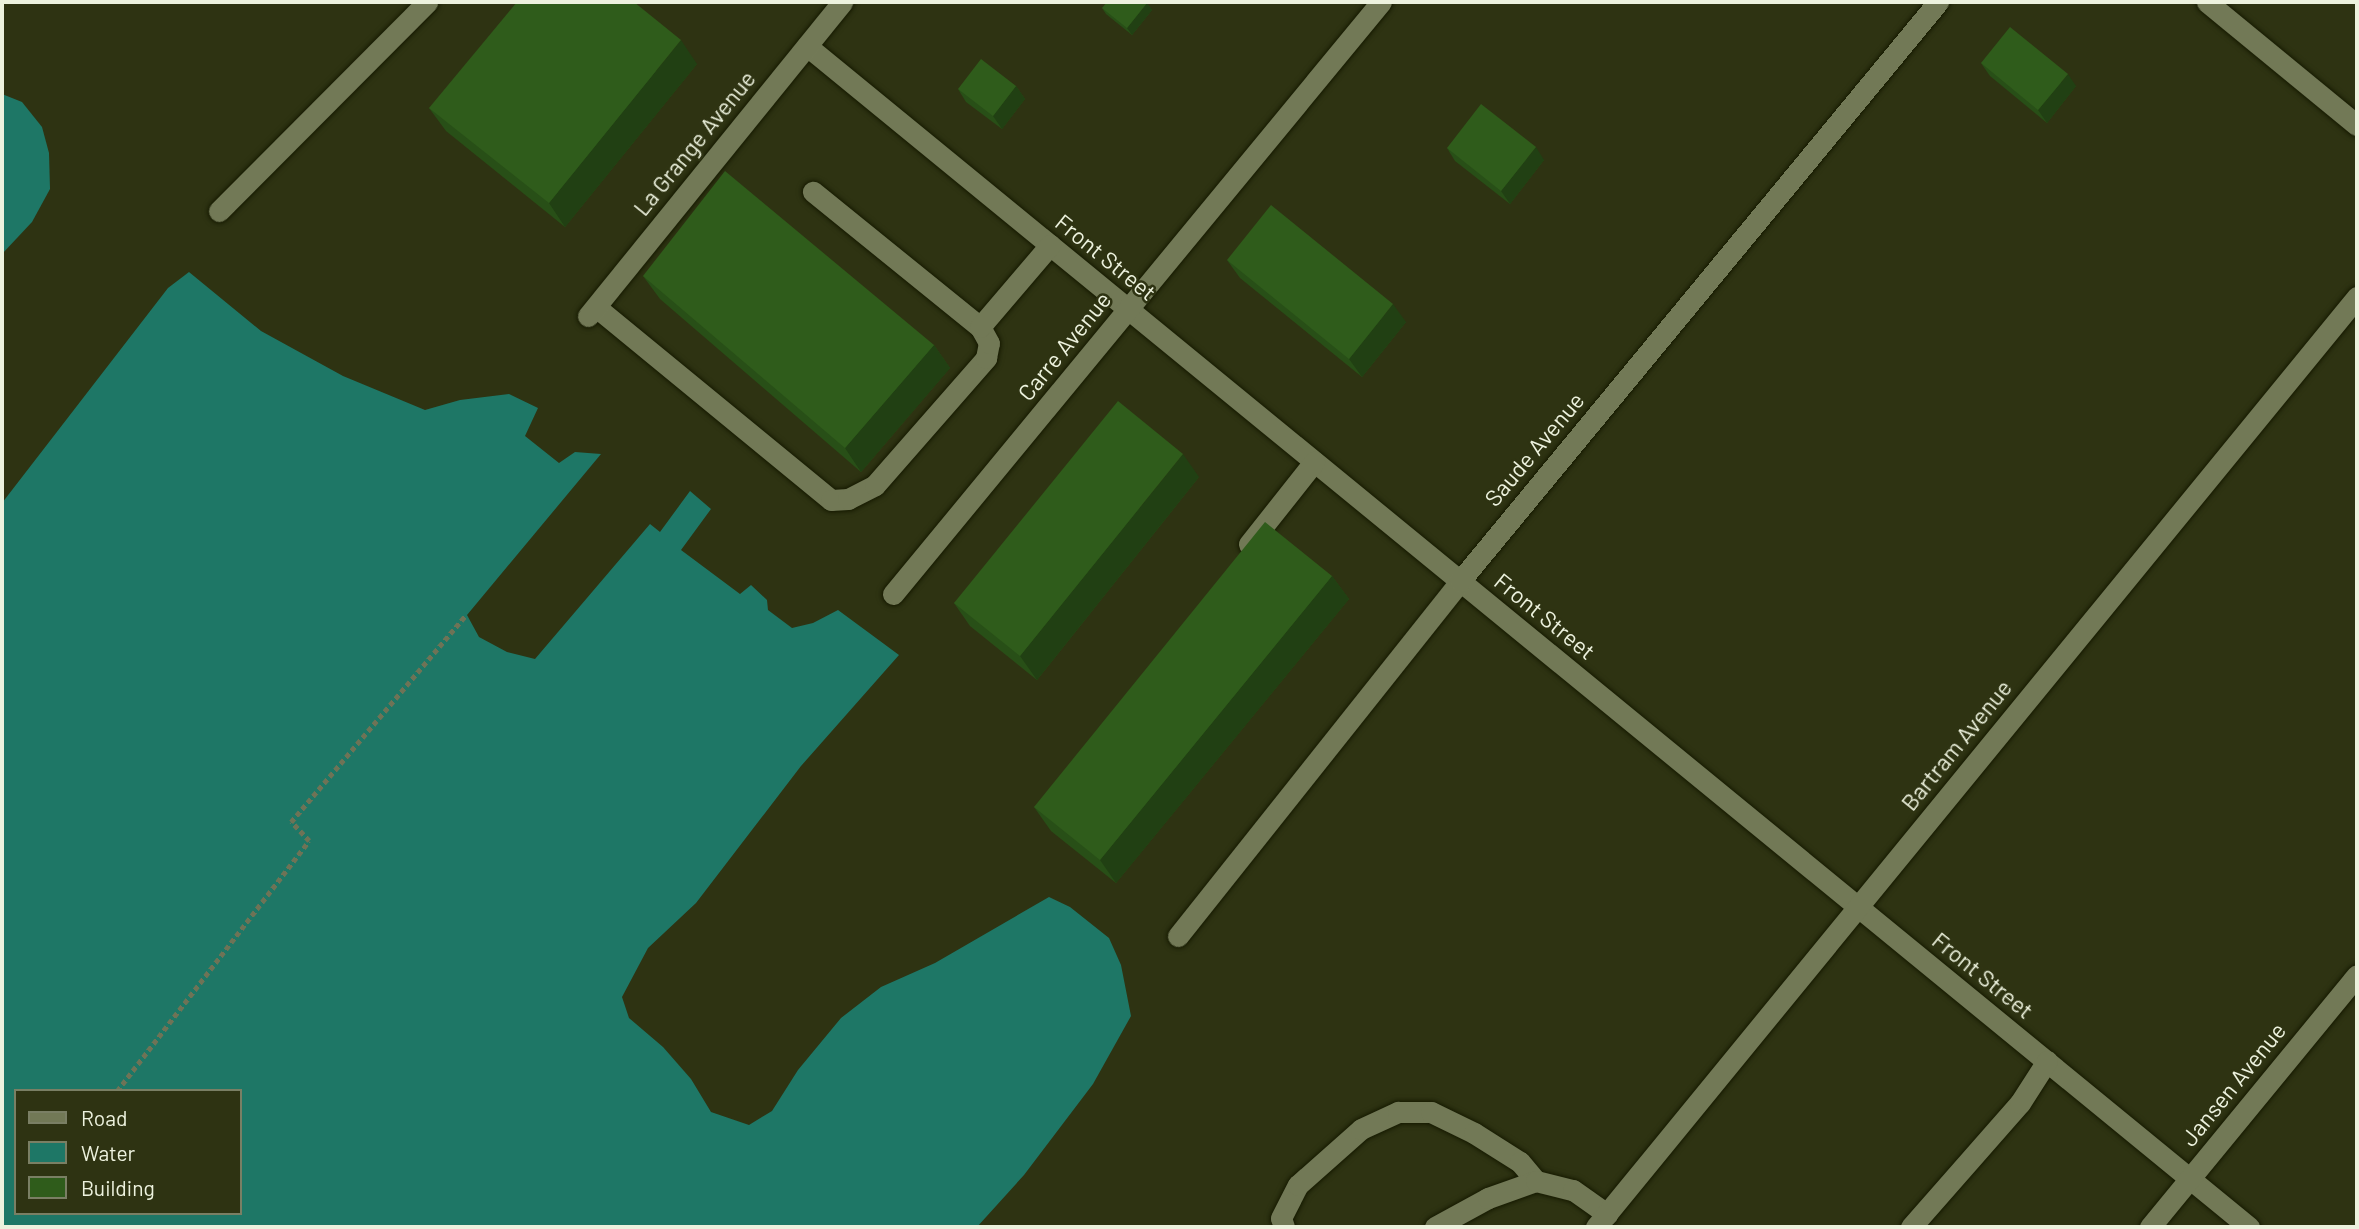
<!DOCTYPE html>
<html>
<head>
<meta charset="utf-8">
<style>
  body { margin:0 }
  #map { position:relative; width:2359px; height:1229px; overflow:hidden; background:#2e3312; font-family:Barlow,sans-serif }
  div>[style] { position:absolute }
  .water>* { inset:0; background:#1e7766 }
  .path>* { height:4.5px; margin-top:-2.25px; transform-origin:0; background:repeating-linear-gradient(90deg,#6e7356 0 5px,transparent 0 8.5px) }
  .roads { filter:drop-shadow(0 0 2px #161a00) drop-shadow(0 0 2px #161a00) }
  .minor>* { height:21px; margin:-10.5px; padding:0 10.5px; transform-origin:10.5px; border-radius:10.5px; background:#727956 }
  .wall>* { inset:0; background:#284f17 }
  .shaded-wall>* { inset:0; background:#214013 }
  .building>* { inset:0; background:#2f5c1b }
  span { translate:-50% -50%; white-space:nowrap; text-align:center; line-height:1.15; -webkit-text-stroke:5px #2e3312; paint-order:stroke }
  .street-label { font-size:23px; color:#edf2de }
  .frame { position:absolute; inset:0; border:4px solid #edf2de; pointer-events:none }
  .legend { position:absolute; left:14px; top:1089px; width:228px; height:126px; box-sizing:border-box; background:#2e3312; border:2px solid #7a7f64; margin:0; padding:9px 12px; list-style:none; font-size:21px; color:#edf2de }
  .legend li { display:flex; align-items:center; gap:14px; height:35px }
  .legend b { width:35px; border:2px solid #7a7f64 }
</style>
</head>
<body>
<div id="map">
  <div class="water">
    <i style="clip-path:polygon(2px 94px,22px 102px,42px 127px,49px 153px,50px 189px,32px 222px,2px 254px)"></i>
    <i style="clip-path:polygon(evenodd,189px 272px,261px 331px,343px 376px,425px 410px,460px 400px,509px 394px,538px 408px,525px 436px,559px 463px,575px 452px,601px 454px,467px 615px,479px 637px,507px 652px,535px 659px,650px 524px,660px 532px,690px 491px,711px 509px,681px 550px,740px 594px,751px 585px,767px 600px,768px 610px,792px 628px,813px 623px,838px 610px,899px 655px,801px 766px,696px 903px,648px 948px,622px 997px,629px 1018px,663px 1047px,691px 1079px,711px 1112px,749px 1125px,772px 1111px,798px 1070px,841px 1018px,881px 987px,935px 963px,1049px 897px,1070px 907px,1109px 938px,1121px 965px,1131px 1016px,1093px 1084px,1024px 1175px,977px 1227px,2px 1227px,2px 503px,168px 288px,189px 272px,16px 1091px,240px 1091px,240px 1213px,16px 1213px,16px 1091px)"></i>
  </div>
  <div class="path">
    <i style="left:117px;top:1091px;width:315px;rotate:-52.5deg"></i>
    <i style="left:309px;top:841px;width:26px;rotate:-133deg"></i>
    <i style="left:291px;top:822px;width:271px;rotate:-49.8deg"></i>
  </div>
  <div class="roads">
    <div class="minor">
      <i style="left:2207px;top:2px;width:194px;rotate:39.4deg"></i>
      <i style="left:807px;top:46px;width:1864px;rotate:39.32deg"></i>
      <i style="left:219px;top:211px;width:295px;rotate:-45.1deg"></i>
      <i style="left:596px;top:307px;width:304px;rotate:39.4deg"></i>
      <i style="left:831px;top:500px;width:17px;rotate:-3deg"></i>
      <i style="left:848px;top:499px;width:30px;rotate:-27deg"></i>
      <i style="left:875px;top:485px;width:169px;rotate:-48.8deg"></i>
      <i style="left:986px;top:358px;width:15px;rotate:-79deg"></i>
      <i style="left:989px;top:343px;width:18px;rotate:-119deg"></i>
      <i style="left:980px;top:327px;width:215px;rotate:-141deg"></i>
      <i style="left:588px;top:316px;width:404px;rotate:-51deg"></i>
      <i style="left:980px;top:327px;width:108px;rotate:-49.5deg"></i>
      <i style="left:1249px;top:544px;width:105px;rotate:-51.6deg"></i>
      <i style="left:893px;top:594px;width:767px;rotate:-50.5deg"></i>
      <i style="left:1178px;top:936px;width:453px;rotate:-51.5deg"></i>
      <i style="left:1460px;top:581px;width:751px;rotate:-50.46deg"></i>
      <i style="left:1284px;top:1227px;width:9px;rotate:-108deg"></i>
      <i style="left:1281px;top:1218px;width:37px;rotate:-63deg"></i>
      <i style="left:1298px;top:1185px;width:84px;rotate:-41.6deg"></i>
      <i style="left:1361px;top:1129px;width:41px;rotate:-24.7deg"></i>
      <i style="left:1398px;top:1112px;width:33px"></i>
      <i style="left:1431px;top:1112px;width:48px;rotate:26deg"></i>
      <i style="left:1474px;top:1133px;width:54px;rotate:32.2deg"></i>
      <i style="left:1520px;top:1162px;width:25px;rotate:50deg"></i>
      <i style="left:1435px;top:1227px;width:60px;rotate:-28.7deg"></i>
      <i style="left:1488px;top:1198px;width:51px;rotate:-19.5deg"></i>
      <i style="left:1536px;top:1181px;width:38px;rotate:14deg"></i>
      <i style="left:1573px;top:1190px;width:42px;rotate:35.2deg"></i>
      <i style="left:1596px;top:1227px;width:1202px;rotate:-50.71deg"></i>
      <i style="left:1911px;top:1227px;width:165px;rotate:-48.7deg"></i>
      <i style="left:2020px;top:1103px;width:50px;rotate:-57.3deg"></i>
      <i style="left:2150px;top:1227px;width:326px;rotate:-50.6deg"></i>
    </div>
  </div>
  <div class="wall">
    <i style="clip-path:polygon(1147px 3px,1152px 10px,1132px 35px,1106px 14px,1102px 8px)"></i>
    <i style="clip-path:polygon(1981px 63px,2076px 86px,2047px 123px,1990px 76px)"></i>
    <i style="clip-path:polygon(697px 64px,565px 227px,446px 131px,429px 108px)"></i>
    <i style="clip-path:polygon(1016px 86px,1025px 99px,1002px 129px,966px 102px,958px 89px)"></i>
    <i style="clip-path:polygon(1447px 148px,1544px 160px,1510px 204px,1455px 161px)"></i>
    <i style="clip-path:polygon(1227px 260px,1406px 322px,1362px 377px,1240px 278px)"></i>
    <i style="clip-path:polygon(643px 276px,934px 345px,950px 368px,861px 472px,660px 299px)"></i>
    <i style="clip-path:polygon(1199px 477px,1037px 680px,970px 626px,954px 603px)"></i>
    <i style="clip-path:polygon(1332px 576px,1349px 599px,1116px 883px,1051px 831px,1034px 807px)"></i>
  </div>
  <div class="shaded-wall">
    <i style="clip-path:polygon(1147px 3px,1152px 10px,1132px 35px,1127px 28px)"></i>
    <i style="clip-path:polygon(681px 40px,697px 64px,565px 227px,549px 203px)"></i>
    <i style="clip-path:polygon(2068px 74px,2076px 86px,2047px 123px,2038px 110px)"></i>
    <i style="clip-path:polygon(1016px 86px,1025px 99px,1002px 129px,993px 116px)"></i>
    <i style="clip-path:polygon(1536px 147px,1544px 160px,1510px 204px,1501px 191px)"></i>
    <i style="clip-path:polygon(1393px 304px,1406px 322px,1362px 377px,1349px 359px)"></i>
    <i style="clip-path:polygon(934px 345px,950px 368px,861px 472px,845px 448px)"></i>
    <i style="clip-path:polygon(1183px 454px,1199px 477px,1037px 680px,1020px 656px)"></i>
    <i style="clip-path:polygon(1332px 576px,1349px 599px,1116px 883px,1100px 860px)"></i>
  </div>
  <div class="building">
    <i style="clip-path:polygon(517px 2px,634px 2px,681px 40px,549px 203px,429px 108px)"></i>
    <i style="clip-path:polygon(1107px 2px,1145px 2px,1147px 3px,1127px 28px,1102px 8px)"></i>
    <i style="clip-path:polygon(2010px 27px,2068px 74px,2038px 110px,1981px 63px)"></i>
    <i style="clip-path:polygon(981px 59px,1016px 86px,993px 116px,958px 89px)"></i>
    <i style="clip-path:polygon(1481px 104px,1536px 147px,1501px 191px,1447px 148px)"></i>
    <i style="clip-path:polygon(725px 171px,934px 345px,845px 448px,643px 276px)"></i>
    <i style="clip-path:polygon(1271px 205px,1393px 304px,1349px 359px,1227px 260px)"></i>
    <i style="clip-path:polygon(1118px 401px,1183px 454px,1020px 656px,954px 603px)"></i>
    <i style="clip-path:polygon(1265px 522px,1332px 576px,1100px 860px,1034px 807px)"></i>
  </div>
  <div class="street-label">
    <span style="left:694px;top:143px;rotate:-51deg">La Grange Avenue</span>
    <span style="left:1106px;top:257px;rotate:39deg">Front Street</span>
    <span style="left:1064px;top:346px;rotate:-51deg">Carre Avenue</span>
    <span style="left:1534px;top:449px;rotate:-50deg">Saude Avenue</span>
    <span style="left:1545px;top:616px;rotate:39deg">Front Street</span>
    <span style="left:1956px;top:745px;rotate:-51deg">Bartram Avenue</span>
    <span style="left:1983px;top:975px;rotate:39deg">Front Street</span>
    <span style="left:2233px;top:1084px;rotate:-51deg">Jansen Avenue</span>
  </div>
  <div class="frame"></div>
  <ul class="legend">
  <li><b style="height:9px;background:#727956"></b>Road</li>
  <li><b style="height:19px;background:#1e7766"></b>Water</li>
  <li><b style="height:19px;background:#2f5c1b"></b>Building</li>
  </ul>
</div>
</body>
</html>
